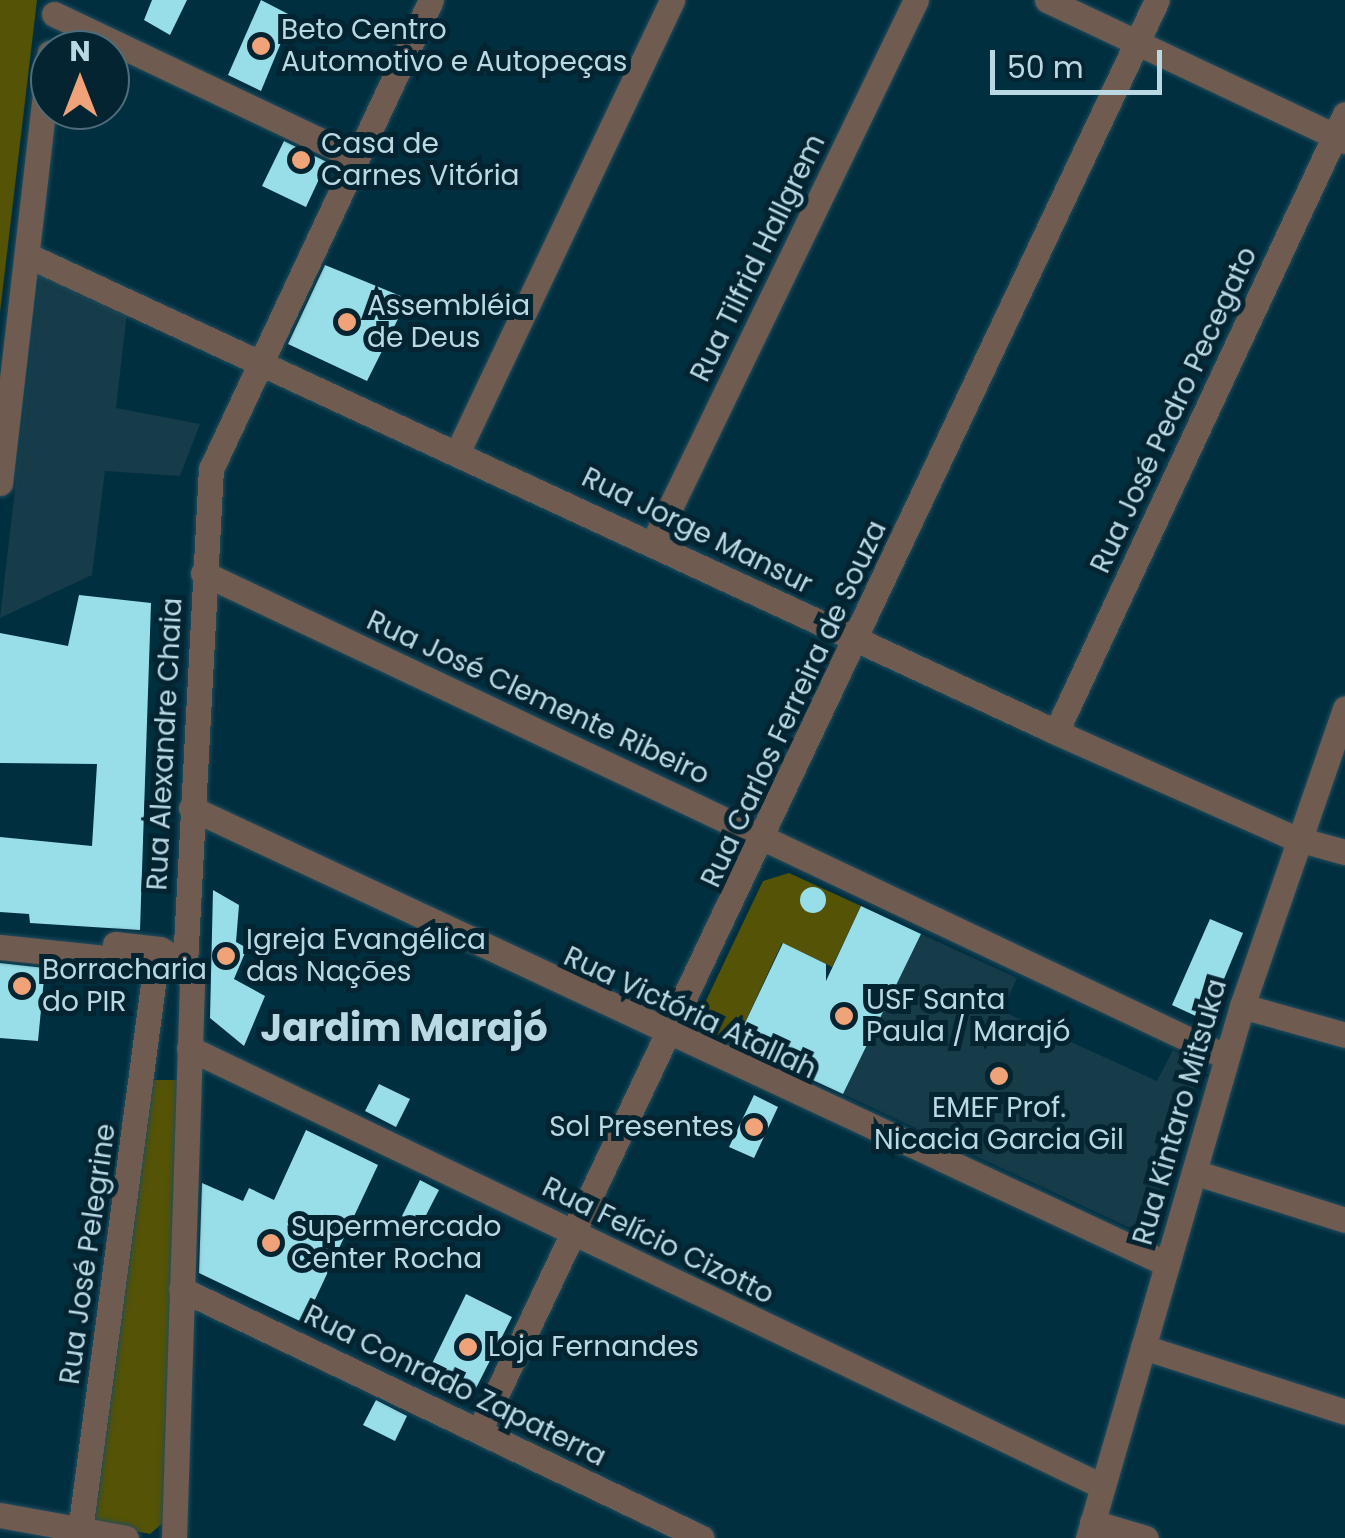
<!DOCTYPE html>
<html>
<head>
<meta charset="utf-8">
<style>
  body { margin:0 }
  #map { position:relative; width:1345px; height:1538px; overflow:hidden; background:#002f40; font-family:Poppins,sans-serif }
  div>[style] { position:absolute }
  .built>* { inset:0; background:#163b49 }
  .green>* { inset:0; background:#545306 }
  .building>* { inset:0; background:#98dee9 }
  .round { border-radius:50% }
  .roads { filter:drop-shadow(0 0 2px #224d5e) drop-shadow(0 0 2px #224d5e) }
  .minor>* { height:25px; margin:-12.5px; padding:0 12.5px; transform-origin:12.5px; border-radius:12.5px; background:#6f5b50 }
  .dots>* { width:28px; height:28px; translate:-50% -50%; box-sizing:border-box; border:5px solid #052431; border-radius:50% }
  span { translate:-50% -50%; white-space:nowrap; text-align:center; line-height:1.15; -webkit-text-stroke:10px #052431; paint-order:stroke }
  .poi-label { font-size:28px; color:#bbd8e5 }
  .left { translate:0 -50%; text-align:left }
  .right { translate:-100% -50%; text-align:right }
  .street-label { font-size:28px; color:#bbd8e5 }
  .district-label { font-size:38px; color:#bbd8e5; font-weight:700 }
  .north { position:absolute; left:30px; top:30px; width:100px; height:100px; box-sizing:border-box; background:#052431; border:2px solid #4e6c79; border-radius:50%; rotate:0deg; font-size:28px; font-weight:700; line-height:40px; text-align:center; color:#bbd8e5 }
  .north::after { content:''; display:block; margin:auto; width:35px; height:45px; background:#f0a279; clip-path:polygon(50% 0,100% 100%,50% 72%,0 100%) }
  .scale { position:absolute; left:990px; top:50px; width:172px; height:45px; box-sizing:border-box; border:5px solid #bbd8e5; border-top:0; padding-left:12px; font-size:30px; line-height:35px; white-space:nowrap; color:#bbd8e5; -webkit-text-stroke:8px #052431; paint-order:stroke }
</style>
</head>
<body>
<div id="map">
  <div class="built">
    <i style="clip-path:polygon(40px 274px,127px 312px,116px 408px,200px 424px,180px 476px,105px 471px,92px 575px,0 618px)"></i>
    <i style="clip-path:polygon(921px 934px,1017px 978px,1002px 1011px,1157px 1081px,1173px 1050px,1187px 1058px,1194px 1087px,1148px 1226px,1128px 1227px,843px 1094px)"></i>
  </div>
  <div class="green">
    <i style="clip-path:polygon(0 0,37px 0,0 312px)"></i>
    <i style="clip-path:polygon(789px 873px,861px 906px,832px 967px,782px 943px,735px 1044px,711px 1032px,702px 1009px,763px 881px)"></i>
    <i style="clip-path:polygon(151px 1080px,177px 1080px,164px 1522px,150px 1534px,96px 1523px,94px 1515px)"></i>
  </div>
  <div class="building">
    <i style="clip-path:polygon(152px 0,187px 0,170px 35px,144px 20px)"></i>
    <i style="clip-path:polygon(261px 0,292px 16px,261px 91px,228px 75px)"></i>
    <i style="clip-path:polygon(284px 141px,327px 162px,306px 207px,262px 186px)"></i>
    <i style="clip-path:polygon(325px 265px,408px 299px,367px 381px,288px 344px)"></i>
    <i style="clip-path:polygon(79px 595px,151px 603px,140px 930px,30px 923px,29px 914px,0 912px,0 837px,92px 846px,97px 764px,0 763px,0 633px,68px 646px)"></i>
    <i class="round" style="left:800px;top:887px;width:26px;height:26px"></i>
    <i style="clip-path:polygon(213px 890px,239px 905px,236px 942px,247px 948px,234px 979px,265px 996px,244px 1046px,210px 1018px)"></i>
    <i style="clip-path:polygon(861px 906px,921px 934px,843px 1094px,735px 1044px,783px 943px,826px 964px,826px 981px)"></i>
    <i style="clip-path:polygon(1210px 919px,1243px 933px,1212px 1008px,1200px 1018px,1172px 1005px)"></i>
    <i style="clip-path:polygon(0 963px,45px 968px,38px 1041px,0 1038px)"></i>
    <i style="clip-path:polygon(379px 1084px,410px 1099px,396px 1127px,365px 1111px)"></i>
    <i style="clip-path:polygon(754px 1095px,778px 1107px,754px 1158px,729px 1147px)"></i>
    <i style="clip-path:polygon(306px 1130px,378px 1165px,304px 1323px,199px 1273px,202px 1183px,243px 1201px,249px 1188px,274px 1200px)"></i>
    <i style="clip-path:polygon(420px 1180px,439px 1190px,421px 1225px,402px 1216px)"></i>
    <i style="clip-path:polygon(466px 1294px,512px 1317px,470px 1400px,425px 1378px)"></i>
    <i style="clip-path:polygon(376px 1400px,407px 1416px,395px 1441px,363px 1425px)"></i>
  </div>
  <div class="roads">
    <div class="minor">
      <i style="left:1047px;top:0;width:330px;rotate:25.3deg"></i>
      <i style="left:54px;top:14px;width:333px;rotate:25.4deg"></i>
      <i style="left:27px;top:255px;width:1134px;rotate:24.87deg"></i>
      <i style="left:1056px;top:732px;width:261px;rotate:24deg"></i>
      <i style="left:1294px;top:838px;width:53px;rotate:15.4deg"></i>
      <i style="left:459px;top:449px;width:497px;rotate:-64.6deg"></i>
      <i style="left:0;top:483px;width:433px;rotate:-83.4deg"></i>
      <i style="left:653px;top:543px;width:603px;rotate:-64.16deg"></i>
      <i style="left:203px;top:573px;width:1132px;rotate:25.32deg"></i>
      <i style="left:1056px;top:732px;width:682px;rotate:-64.94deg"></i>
      <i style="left:191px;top:808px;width:1077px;rotate:25.04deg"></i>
      <i style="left:115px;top:944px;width:45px;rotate:6.3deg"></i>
      <i style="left:160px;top:949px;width:29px;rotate:31deg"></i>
      <i style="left:0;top:947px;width:137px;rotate:5.9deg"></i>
      <i style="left:136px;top:961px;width:24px;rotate:42deg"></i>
      <i style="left:154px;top:977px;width:566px;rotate:97.61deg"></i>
      <i style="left:1242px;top:1006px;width:107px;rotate:15.7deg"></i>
      <i style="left:189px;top:1048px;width:1013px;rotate:25.63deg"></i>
      <i style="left:1194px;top:1172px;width:158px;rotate:17.6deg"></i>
      <i style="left:181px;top:1289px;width:577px;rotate:25.54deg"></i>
      <i style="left:1143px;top:1347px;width:212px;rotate:17.8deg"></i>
      <i style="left:479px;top:1431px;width:1583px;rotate:-64.65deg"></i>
      <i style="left:0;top:1515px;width:128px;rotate:10.3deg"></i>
      <i style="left:1092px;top:1522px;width:56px;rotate:16.5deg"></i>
      <i style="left:174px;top:1538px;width:554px;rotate:-88.14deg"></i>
      <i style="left:192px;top:984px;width:21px;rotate:-109deg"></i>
      <i style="left:185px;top:964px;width:496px;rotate:-87deg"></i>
      <i style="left:211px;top:469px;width:518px;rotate:-64.87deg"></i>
      <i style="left:1088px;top:1538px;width:554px;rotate:-73.86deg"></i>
      <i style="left:1242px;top:1006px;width:315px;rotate:-70.9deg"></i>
    </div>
  </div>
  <div class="dots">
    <i style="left:261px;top:46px;background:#f0a279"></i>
    <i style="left:301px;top:160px;background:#f0a279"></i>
    <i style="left:347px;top:322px;background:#f0a279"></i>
    <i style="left:226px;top:956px;background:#f0a279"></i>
    <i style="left:22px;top:986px;background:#f0a279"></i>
    <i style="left:844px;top:1016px;background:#f0a279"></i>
    <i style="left:999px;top:1076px;background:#f0a279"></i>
    <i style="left:754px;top:1127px;background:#f0a279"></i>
    <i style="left:271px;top:1243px;background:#f0a279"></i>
    <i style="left:468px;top:1347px;background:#f0a279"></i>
  </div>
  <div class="poi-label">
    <span class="left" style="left:281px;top:46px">Beto Centro<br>Automotivo e Autopeças</span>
    <span class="left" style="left:321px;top:160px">Casa de<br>Carnes Vitória</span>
    <span class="left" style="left:367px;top:322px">Assembléia<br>de Deus</span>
    <span class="left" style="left:246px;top:956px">Igreja Evangélica<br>das Nações</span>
    <span class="left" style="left:42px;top:986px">Borracharia<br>do PIR</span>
    <span class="left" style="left:866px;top:1016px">USF Santa<br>Paula / Marajó</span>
    <span style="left:999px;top:1124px">EMEF Prof.<br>Nicacia Garcia Gil</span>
    <span class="right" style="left:734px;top:1127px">Sol Presentes</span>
    <span class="left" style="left:291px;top:1243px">Supermercado<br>Center Rocha</span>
    <span class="left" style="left:488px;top:1347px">Loja Fernandes</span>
  </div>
  <div class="street-label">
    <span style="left:758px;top:258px;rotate:-64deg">Rua Tilfrid Hallgrem</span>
    <span style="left:1174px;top:410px;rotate:-65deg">Rua José Pedro Pecegato</span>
    <span style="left:697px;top:531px;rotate:26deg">Rua Jorge Mansur</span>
    <span style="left:538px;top:698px;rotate:25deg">Rua José Clemente Ribeiro</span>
    <span style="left:794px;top:704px;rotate:-65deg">Rua Carlos Ferreira de Souza</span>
    <span style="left:165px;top:744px;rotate:-87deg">Rua Alexandre Chaia</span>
    <span style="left:690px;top:1013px;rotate:25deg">Rua Victória Atallah</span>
    <span style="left:1180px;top:1112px;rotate:-74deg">Rua Kintaro Mitsuka</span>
    <span style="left:658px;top:1241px;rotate:26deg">Rua Felício Cizotto</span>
    <span style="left:88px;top:1254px;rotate:-82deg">Rua José Pelegrine</span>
    <span style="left:455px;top:1386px;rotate:26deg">Rua Conrado Zapaterra</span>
  </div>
  <div class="district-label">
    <span style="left:404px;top:1028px">Jardim Marajó</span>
  </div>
  <div class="north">N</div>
  <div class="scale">50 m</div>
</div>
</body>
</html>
